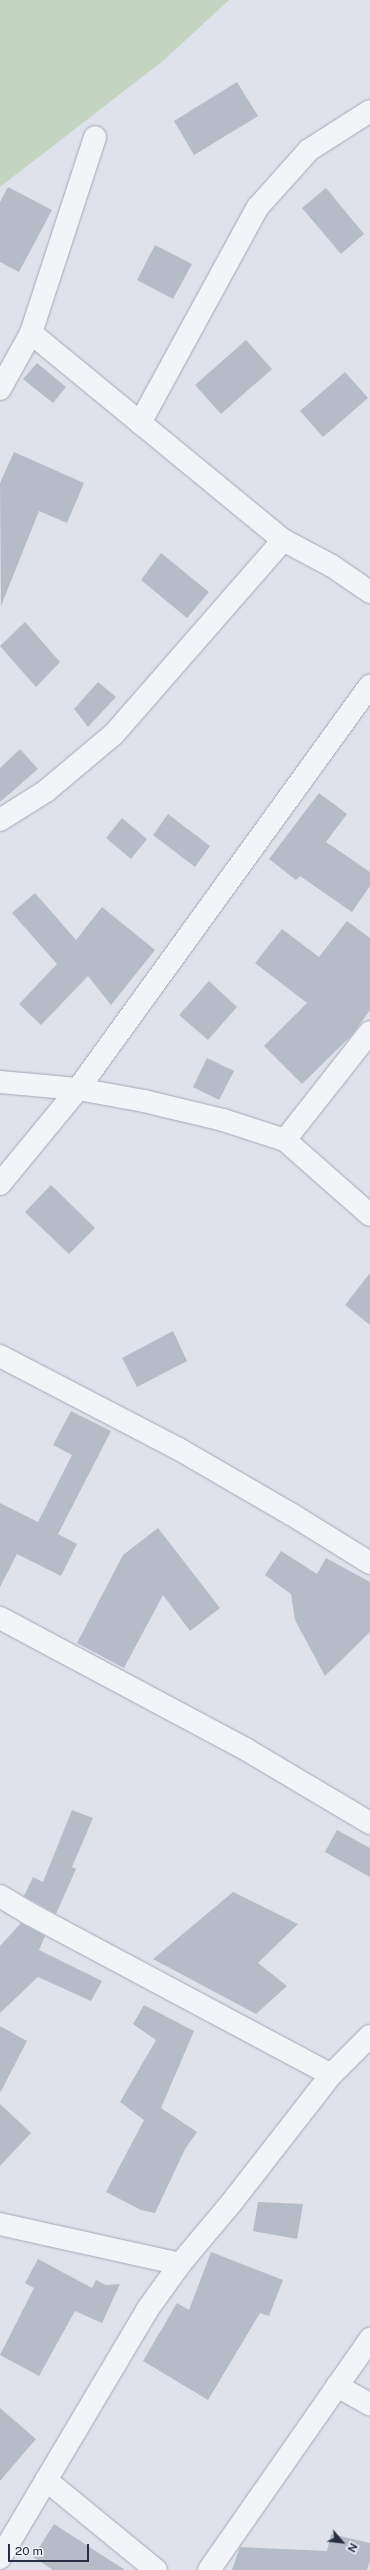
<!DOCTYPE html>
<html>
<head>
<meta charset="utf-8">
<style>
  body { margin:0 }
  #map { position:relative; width:370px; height:2570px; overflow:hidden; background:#dfe2ea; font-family:"Public Sans",sans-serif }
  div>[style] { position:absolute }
  .green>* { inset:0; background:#c3d4c0 }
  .building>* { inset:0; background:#b6bbc8 }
  .roads { filter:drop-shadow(0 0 1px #a4a8b5) drop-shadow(0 0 1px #a4a8b5) }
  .street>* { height:22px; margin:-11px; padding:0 11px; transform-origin:11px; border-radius:11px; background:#f3f4f8 }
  span { translate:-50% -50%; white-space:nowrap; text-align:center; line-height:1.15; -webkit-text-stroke:4px #eff2f7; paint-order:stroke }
  .north { position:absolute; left:322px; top:2522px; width:40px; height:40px; -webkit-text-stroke:3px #eff2f7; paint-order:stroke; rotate:118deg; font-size:11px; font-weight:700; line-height:16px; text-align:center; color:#272e43 }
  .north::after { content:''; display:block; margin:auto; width:14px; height:18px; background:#272e43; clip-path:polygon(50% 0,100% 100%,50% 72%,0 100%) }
  .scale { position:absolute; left:8px; top:2544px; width:81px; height:18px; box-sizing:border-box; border:2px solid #272e43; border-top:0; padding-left:5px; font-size:12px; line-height:14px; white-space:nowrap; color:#272e43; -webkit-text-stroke:3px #eff2f7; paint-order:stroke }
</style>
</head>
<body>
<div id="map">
  <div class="green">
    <i style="clip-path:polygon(0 0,229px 0,164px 60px,0 187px)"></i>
  </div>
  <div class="building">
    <i style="clip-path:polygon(237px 82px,258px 116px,194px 155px,174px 121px)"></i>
    <i style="clip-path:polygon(8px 187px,52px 210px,19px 272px,0 262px,0 202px)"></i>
    <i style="clip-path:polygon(326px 188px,364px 234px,341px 254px,302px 208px)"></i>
    <i style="clip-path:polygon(155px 245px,192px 264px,173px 299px,137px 280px)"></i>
    <i style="clip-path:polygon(246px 340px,272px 369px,221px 414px,195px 385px)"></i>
    <i style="clip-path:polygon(37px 363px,66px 387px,53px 403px,23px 379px)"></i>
    <i style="clip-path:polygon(345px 372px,368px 398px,323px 437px,300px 411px)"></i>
    <i style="clip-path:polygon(14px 452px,84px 483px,67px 523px,39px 511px,1px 606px,0 483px)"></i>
    <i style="clip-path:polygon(161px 553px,209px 592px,187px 618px,141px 580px)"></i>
    <i style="clip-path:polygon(25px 622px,60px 662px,36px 687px,0 646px)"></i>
    <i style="clip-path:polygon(98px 682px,116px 697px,88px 727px,74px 709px)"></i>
    <i style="clip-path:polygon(20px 749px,38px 769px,0 802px,0 768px)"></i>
    <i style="clip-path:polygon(319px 793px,347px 814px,326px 842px,370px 872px,370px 886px,352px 912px,300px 876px,296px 880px,269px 859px)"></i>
    <i style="clip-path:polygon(168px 814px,210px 846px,195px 867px,153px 835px)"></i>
    <i style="clip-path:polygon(122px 818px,147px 839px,131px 859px,106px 838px)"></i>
    <i style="clip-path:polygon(35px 893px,76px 940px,102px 907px,155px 950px,111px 1005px,88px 976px,41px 1025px,19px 1004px,57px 964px,12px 913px)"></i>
    <i style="clip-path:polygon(347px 921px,370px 938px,370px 1010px,352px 1035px,302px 1084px,264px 1046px,307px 1003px,255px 963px,282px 929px,319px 957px)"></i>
    <i style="clip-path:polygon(209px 981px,237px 1007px,208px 1040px,179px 1015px)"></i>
    <i style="clip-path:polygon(207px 1058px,234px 1071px,219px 1100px,193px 1087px)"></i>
    <i style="clip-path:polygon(51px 1185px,95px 1228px,69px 1254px,25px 1212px)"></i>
    <i style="clip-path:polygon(370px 1273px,370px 1325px,345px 1305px)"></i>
    <i style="clip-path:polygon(173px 1331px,187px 1361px,137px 1387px,122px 1358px)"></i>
    <i style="clip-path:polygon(71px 1411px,111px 1431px,58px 1534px,77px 1544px,61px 1576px,17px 1554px,0 1587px,0 1503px,38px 1522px,72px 1455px,53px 1445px)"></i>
    <i style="clip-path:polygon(158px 1528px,220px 1608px,190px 1631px,163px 1595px,124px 1668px,77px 1643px,123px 1555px)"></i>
    <i style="clip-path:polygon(281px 1551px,317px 1574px,326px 1558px,370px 1582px,370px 1632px,325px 1676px,295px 1620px,291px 1594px,265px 1575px)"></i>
    <i style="clip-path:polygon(72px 1810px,93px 1818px,72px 1867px,76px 1869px,56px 1914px,24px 1896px,33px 1877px,43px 1882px)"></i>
    <i style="clip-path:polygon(337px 1830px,370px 1848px,370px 1877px,325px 1852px)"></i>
    <i style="clip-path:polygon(233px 1892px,298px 1924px,258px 1963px,287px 1986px,256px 2014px,153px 1959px)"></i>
    <i style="clip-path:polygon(21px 1923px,45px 1936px,39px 1950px,102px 1981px,91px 2001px,38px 1977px,0 2013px,0 1946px)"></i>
    <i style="clip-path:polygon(144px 2005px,194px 2031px,161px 2108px,197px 2132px,185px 2149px,155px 2213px,141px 2210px,106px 2192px,144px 2120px,120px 2102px,156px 2040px,133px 2024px)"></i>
    <i style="clip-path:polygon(0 2026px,27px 2041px,0 2093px)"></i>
    <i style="clip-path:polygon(0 2104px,31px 2133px,0 2166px)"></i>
    <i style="clip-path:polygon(258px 2202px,303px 2204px,297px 2239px,253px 2231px)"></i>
    <i style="clip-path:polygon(211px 2252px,283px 2280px,269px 2316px,260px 2313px,208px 2400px,143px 2361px,177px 2303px,189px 2310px)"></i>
    <i style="clip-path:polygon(38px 2259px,92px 2288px,96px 2280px,106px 2285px,120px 2284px,102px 2323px,75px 2311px,39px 2376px,0 2355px,34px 2288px,25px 2283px)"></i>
    <i style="clip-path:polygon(0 2408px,36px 2439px,0 2481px)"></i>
    <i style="clip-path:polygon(54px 2524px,125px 2570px,53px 2570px,33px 2557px)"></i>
    <i style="clip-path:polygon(331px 2534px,370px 2543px,370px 2561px,367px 2570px,232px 2570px,240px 2547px,327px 2551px)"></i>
  </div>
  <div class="roads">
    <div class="street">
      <i style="left:31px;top:333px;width:326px;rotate:39.4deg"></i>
      <i style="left:283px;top:540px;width:55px;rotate:28deg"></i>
      <i style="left:332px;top:566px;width:46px;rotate:34.4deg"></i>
      <i style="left:0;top:389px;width:64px;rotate:-61deg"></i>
      <i style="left:31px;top:333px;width:206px;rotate:-71.9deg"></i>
      <i style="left:140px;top:423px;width:246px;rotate:-61.4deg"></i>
      <i style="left:258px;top:207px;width:76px;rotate:-48.2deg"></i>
      <i style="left:309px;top:150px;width:72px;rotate:-32.6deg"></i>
      <i style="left:0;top:820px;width:54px;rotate:-32.2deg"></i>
      <i style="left:46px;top:791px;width:89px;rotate:-40deg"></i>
      <i style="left:114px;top:734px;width:257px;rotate:-48.9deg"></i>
      <i style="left:0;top:1082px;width:78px;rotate:5.1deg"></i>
      <i style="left:78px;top:1089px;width:67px;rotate:10.3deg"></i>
      <i style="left:144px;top:1101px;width:81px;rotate:13.5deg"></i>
      <i style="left:223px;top:1120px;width:65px;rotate:17.9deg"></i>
      <i style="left:285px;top:1140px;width:113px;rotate:41.4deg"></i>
      <i style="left:285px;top:1140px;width:137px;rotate:-51.8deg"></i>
      <i style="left:0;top:1184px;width:123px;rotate:-50.6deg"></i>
      <i style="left:78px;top:1089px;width:498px;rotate:-54.1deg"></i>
      <i style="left:0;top:1356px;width:199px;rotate:27.5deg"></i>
      <i style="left:177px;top:1448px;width:132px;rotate:30.1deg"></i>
      <i style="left:291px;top:1514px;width:93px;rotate:31.8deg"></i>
      <i style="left:0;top:1618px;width:280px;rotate:28.1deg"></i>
      <i style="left:247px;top:1750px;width:143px;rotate:30.7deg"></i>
      <i style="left:0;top:1896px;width:35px;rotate:31deg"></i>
      <i style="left:30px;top:1914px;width:341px;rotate:28.1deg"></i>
      <i style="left:0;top:2224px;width:184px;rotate:12.5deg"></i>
      <i style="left:337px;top:2386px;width:38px;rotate:29deg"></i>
      <i style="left:46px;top:2480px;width:142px;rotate:39.3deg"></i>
      <i style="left:0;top:2558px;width:288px;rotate:-59.3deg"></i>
      <i style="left:147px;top:2310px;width:57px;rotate:-54.3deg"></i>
      <i style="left:180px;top:2264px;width:81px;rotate:-50deg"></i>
      <i style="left:232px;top:2202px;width:161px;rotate:-52.1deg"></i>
      <i style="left:331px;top:2075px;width:55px;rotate:-45deg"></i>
      <i style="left:209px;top:2570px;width:282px;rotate:-55.1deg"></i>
    </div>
  </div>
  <div class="north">N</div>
  <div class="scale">20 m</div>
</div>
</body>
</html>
